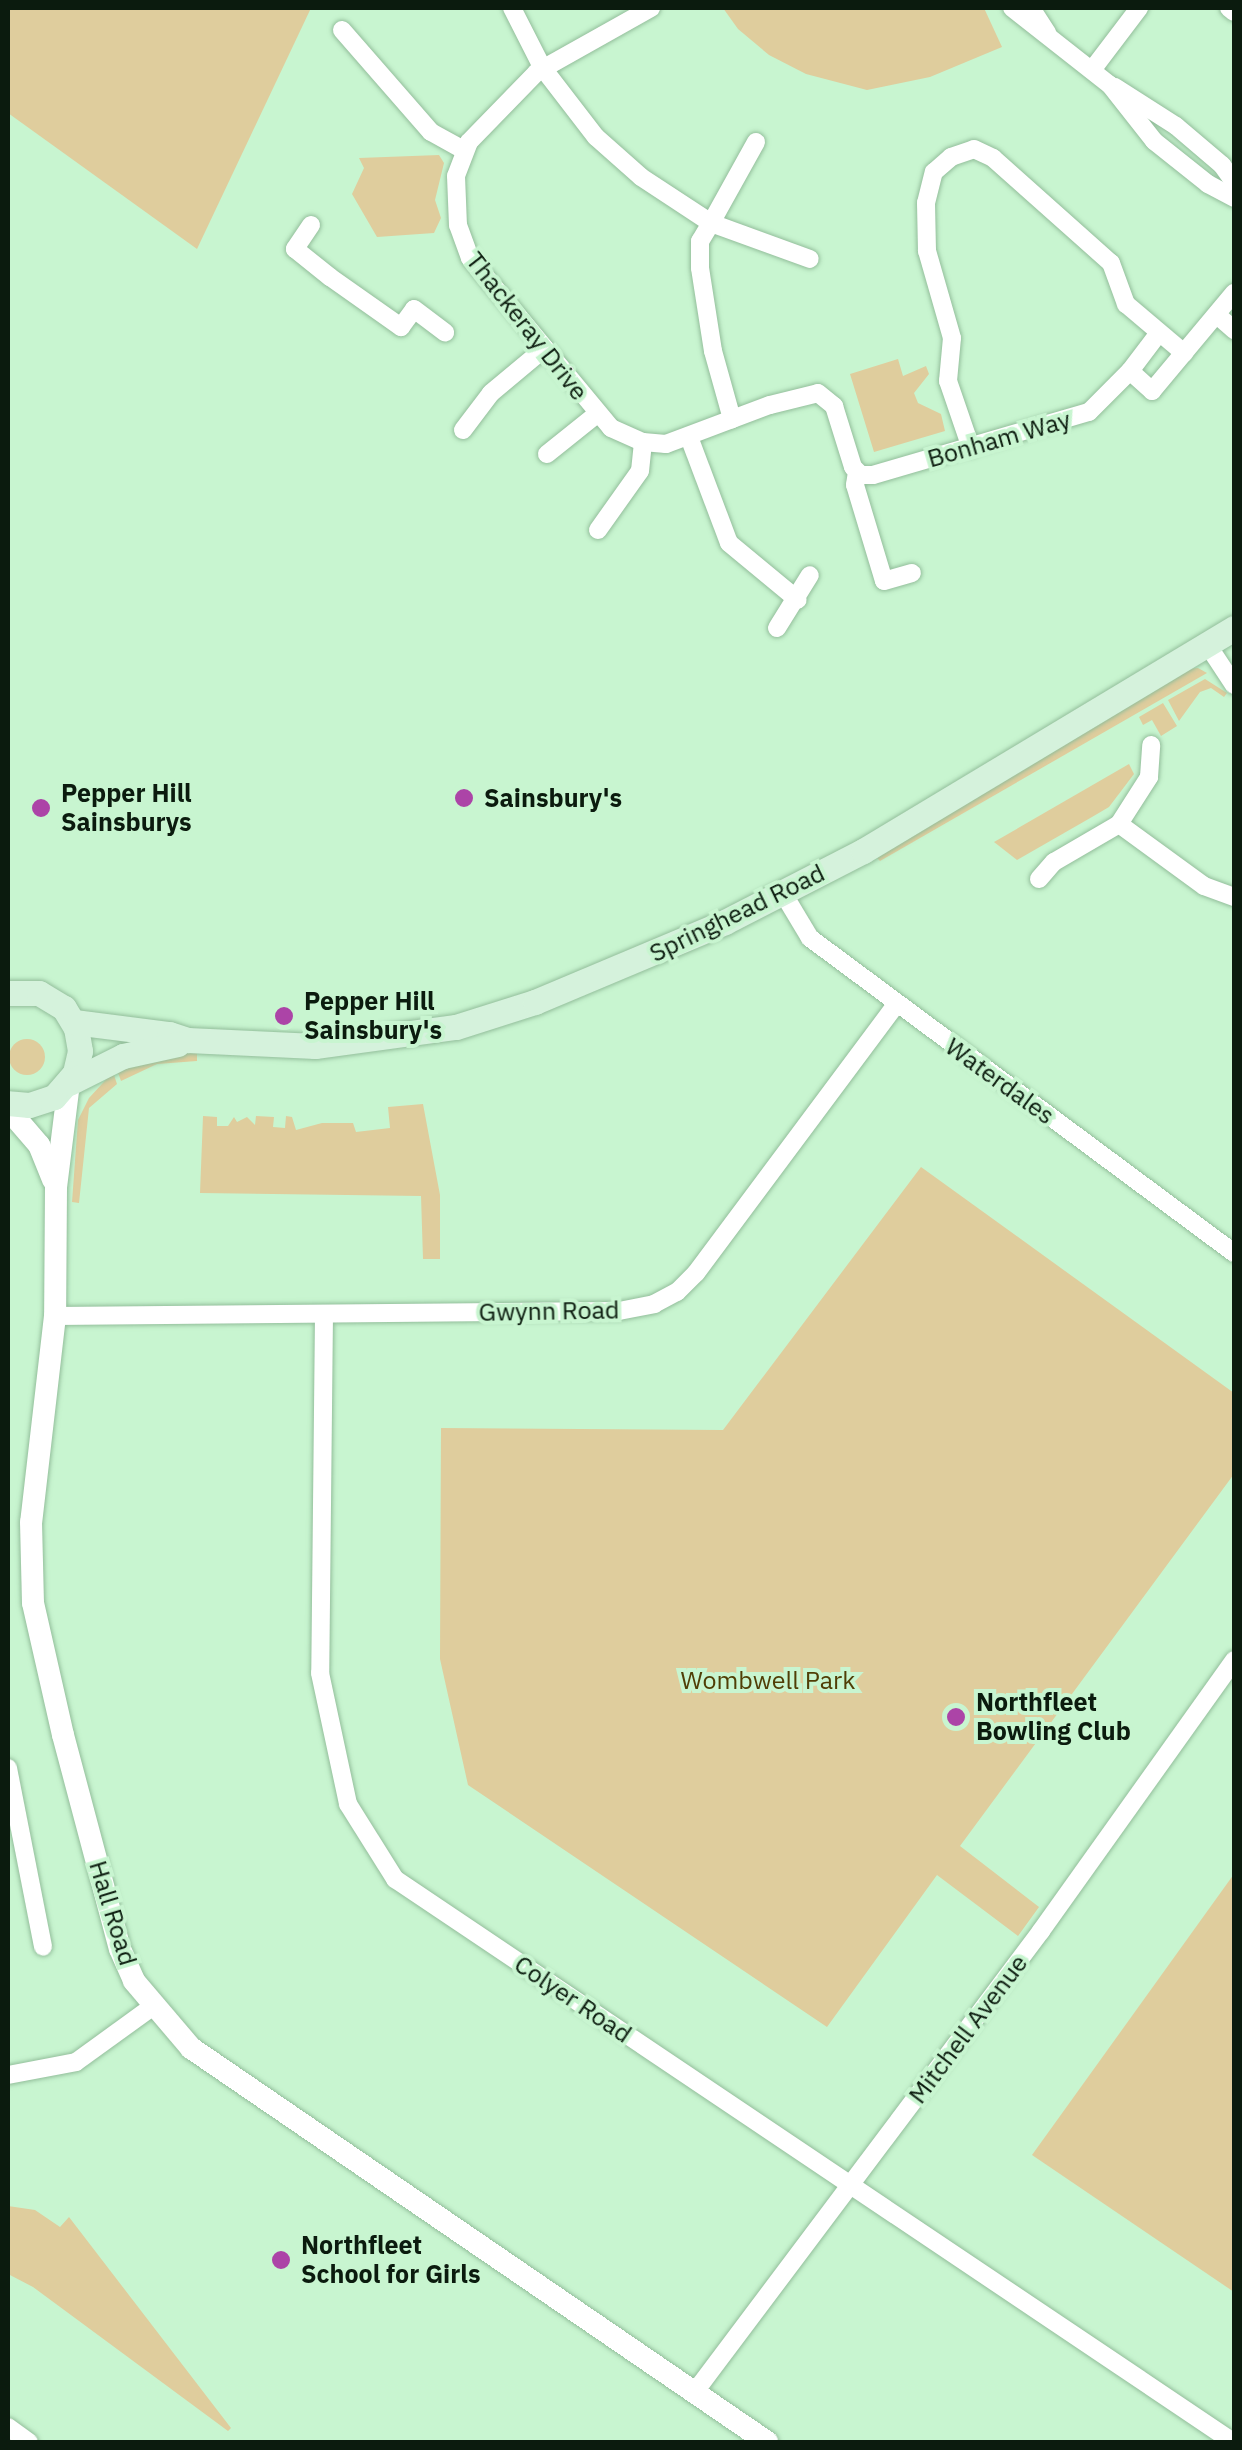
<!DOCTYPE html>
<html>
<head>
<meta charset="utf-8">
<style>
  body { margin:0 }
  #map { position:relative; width:1242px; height:2450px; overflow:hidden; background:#c8f5d0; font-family:"IBM Plex Sans",sans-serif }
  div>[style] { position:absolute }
  .green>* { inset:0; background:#dfcd9d }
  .round { border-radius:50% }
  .roads { filter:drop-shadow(0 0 2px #93be9b) drop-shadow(0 0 2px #93be9b) }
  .minor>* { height:18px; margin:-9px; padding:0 9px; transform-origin:9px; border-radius:9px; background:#fff }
  .tertiary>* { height:22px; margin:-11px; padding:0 11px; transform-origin:11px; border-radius:11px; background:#fff }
  .secondary>* { height:25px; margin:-12.5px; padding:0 12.5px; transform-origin:12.5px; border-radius:12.5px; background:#d5f2dc }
  .dots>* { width:28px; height:28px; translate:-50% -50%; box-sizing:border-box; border:5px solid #c8f5d0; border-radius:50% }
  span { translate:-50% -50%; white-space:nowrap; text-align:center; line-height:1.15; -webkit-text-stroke:8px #c8f5d0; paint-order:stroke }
  .street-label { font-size:25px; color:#0b1b0e }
  .poi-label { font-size:25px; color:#0b1b0e; font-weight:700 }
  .left { translate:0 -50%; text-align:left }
  .park-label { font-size:25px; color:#503e06 }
  .frame { position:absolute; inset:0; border:10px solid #0b1b0e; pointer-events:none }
</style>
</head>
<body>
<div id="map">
  <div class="green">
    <i style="clip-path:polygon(8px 8px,311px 8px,197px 249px,8px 113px)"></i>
    <i style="clip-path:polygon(723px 8px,984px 8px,1002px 47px,930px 77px,867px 90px,806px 74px,769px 55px,738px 29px)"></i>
    <i style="clip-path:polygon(439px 155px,444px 163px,435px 200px,441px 218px,434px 233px,377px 237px,352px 194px,364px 168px,359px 158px)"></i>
    <i style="clip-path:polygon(898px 359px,903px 376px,926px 366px,929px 374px,914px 393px,918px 403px,941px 414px,945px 431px,874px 452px,850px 374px)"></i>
    <i style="clip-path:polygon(1198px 668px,1207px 673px,880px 861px,877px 858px,1149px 691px,1186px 669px)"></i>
    <i style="clip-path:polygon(1205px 679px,1227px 693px,1224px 697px,1211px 688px,1200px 692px,1179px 721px,1168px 700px)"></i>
    <i style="clip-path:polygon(1163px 703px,1177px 726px,1161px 736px,1152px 720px,1143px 725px,1139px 717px)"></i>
    <i style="clip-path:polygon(1129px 764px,1134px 774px,1109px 807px,1092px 817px,1017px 860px,994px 842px)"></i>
    <i class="round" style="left:9px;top:1039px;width:36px;height:36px"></i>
    <i style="clip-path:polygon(177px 1053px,197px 1053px,197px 1061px,157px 1064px,121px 1081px,117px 1070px)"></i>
    <i style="clip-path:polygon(113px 1072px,117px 1084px,89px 1108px,79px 1203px,72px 1202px,78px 1120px,89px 1098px)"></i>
    <i style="clip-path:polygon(423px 1104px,440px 1195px,440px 1259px,423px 1259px,421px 1196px,200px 1193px,203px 1116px,217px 1117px,217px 1126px,228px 1126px,234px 1117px,237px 1122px,247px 1117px,255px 1125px,256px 1116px,274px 1117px,273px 1127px,285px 1128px,286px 1116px,292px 1117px,296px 1130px,322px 1123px,353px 1123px,356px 1132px,390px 1128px,388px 1107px)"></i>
    <i style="clip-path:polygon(921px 1167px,1234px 1393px,1234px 1474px,960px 1846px,1039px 1907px,1018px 1936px,937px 1875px,827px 2027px,468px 1785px,440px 1659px,441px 1428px,723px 1430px)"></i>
    <i style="clip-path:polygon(1234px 1874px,1234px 2292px,1032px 2155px)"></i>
    <i style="clip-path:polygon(8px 2206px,35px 2210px,60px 2227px,69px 2217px,231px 2428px,228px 2431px,33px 2287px,8px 2274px)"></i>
  </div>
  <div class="roads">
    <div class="minor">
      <i style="left:512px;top:8px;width:66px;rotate:63deg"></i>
      <i style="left:542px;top:67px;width:88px;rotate:52.4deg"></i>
      <i style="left:596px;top:137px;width:60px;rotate:41.6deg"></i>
      <i style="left:641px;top:177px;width:84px;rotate:33.3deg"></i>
      <i style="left:711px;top:223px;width:21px;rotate:121deg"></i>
      <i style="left:700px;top:241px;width:27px;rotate:90deg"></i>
      <i style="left:700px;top:268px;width:84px;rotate:81.1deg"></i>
      <i style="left:713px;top:351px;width:71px;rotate:74.4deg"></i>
      <i style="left:651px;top:8px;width:131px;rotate:150.7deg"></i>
      <i style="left:537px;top:72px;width:98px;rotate:134.2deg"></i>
      <i style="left:469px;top:142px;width:36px;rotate:111deg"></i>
      <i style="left:456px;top:176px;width:49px;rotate:87.7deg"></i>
      <i style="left:458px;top:225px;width:35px;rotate:70deg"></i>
      <i style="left:470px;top:258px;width:221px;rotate:50.3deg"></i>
      <i style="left:611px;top:428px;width:35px;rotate:24deg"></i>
      <i style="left:643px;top:442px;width:23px;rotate:5deg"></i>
      <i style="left:666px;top:444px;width:111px;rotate:-20.6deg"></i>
      <i style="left:770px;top:405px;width:49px;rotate:-14deg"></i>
      <i style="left:818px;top:393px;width:21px;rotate:39deg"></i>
      <i style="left:834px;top:406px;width:64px;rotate:72.7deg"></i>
      <i style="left:853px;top:467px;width:11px;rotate:45deg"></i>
      <i style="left:861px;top:475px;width:12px"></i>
      <i style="left:873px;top:475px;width:225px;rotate:-16.3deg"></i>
      <i style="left:1089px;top:412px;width:58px;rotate:-45deg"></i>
      <i style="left:1130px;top:371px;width:46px;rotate:-52.9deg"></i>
      <i style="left:1012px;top:8px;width:125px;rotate:38.2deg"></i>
      <i style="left:1110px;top:85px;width:71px;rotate:51.8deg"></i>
      <i style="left:1154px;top:141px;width:69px;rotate:38.5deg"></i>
      <i style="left:1208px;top:184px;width:30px;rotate:28deg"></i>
      <i style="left:1031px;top:8px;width:30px;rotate:57deg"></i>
      <i style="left:1229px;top:8px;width:6px;rotate:39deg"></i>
      <i style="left:342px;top:30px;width:135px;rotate:48.9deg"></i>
      <i style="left:431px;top:132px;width:37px;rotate:29deg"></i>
      <i style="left:1092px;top:70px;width:78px;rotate:-52.8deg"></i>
      <i style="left:1115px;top:87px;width:72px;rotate:32.6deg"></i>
      <i style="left:1176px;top:126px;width:60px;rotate:40.3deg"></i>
      <i style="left:1222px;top:165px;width:21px;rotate:55deg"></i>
      <i style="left:756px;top:142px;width:93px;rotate:119.1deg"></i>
      <i style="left:711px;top:223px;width:105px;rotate:20deg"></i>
      <i style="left:311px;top:225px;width:29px;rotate:124deg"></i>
      <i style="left:295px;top:249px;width:45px;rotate:38.7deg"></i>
      <i style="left:330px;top:277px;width:87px;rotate:35.2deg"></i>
      <i style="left:401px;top:327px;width:22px;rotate:-54deg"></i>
      <i style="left:414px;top:309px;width:39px;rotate:37deg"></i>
      <i style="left:1217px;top:315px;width:23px;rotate:41deg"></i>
      <i style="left:1130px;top:371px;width:30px;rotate:42deg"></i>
      <i style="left:1152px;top:391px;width:128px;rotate:-50.1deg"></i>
      <i style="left:463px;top:430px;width:46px;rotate:-52.9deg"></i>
      <i style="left:491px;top:393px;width:70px;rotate:-39.8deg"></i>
      <i style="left:689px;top:437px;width:113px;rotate:69.3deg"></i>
      <i style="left:729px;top:543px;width:89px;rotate:39.6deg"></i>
      <i style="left:971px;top:448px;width:71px;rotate:-108.9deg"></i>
      <i style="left:948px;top:381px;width:43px;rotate:-84.7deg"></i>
      <i style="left:952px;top:338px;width:91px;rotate:-106deg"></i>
      <i style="left:927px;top:251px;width:48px;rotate:-91.2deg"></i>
      <i style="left:926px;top:203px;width:32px;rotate:-76deg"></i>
      <i style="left:934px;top:172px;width:23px;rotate:-41deg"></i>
      <i style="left:951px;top:157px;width:24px;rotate:-19deg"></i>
      <i style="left:974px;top:149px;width:21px;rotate:25deg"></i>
      <i style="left:993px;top:158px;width:158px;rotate:41.7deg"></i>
      <i style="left:1111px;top:263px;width:44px;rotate:69.9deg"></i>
      <i style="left:1126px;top:304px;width:76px;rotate:40.2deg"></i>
      <i style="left:547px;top:454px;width:64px;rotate:-38.7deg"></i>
      <i style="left:857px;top:472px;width:13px;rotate:99deg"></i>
      <i style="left:855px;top:485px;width:100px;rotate:73.2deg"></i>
      <i style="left:884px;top:581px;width:29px;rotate:-16deg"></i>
      <i style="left:598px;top:530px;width:72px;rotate:-54.6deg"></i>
      <i style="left:640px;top:471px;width:29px;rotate:-84deg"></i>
      <i style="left:777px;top:628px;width:62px;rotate:-58.1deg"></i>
      <i style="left:1207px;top:644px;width:49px;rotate:56.6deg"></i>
      <i style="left:1119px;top:824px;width:105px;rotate:36.1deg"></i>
      <i style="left:1204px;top:886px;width:32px;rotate:20deg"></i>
      <i style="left:1039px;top:879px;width:23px;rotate:-49deg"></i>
      <i style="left:1054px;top:862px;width:75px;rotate:-30.3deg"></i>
      <i style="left:1119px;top:824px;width:56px;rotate:-57.4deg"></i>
      <i style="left:1149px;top:777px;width:32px;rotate:-86deg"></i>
      <i style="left:783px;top:893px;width:52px;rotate:59deg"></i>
      <i style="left:810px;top:938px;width:528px;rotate:36.61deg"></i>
      <i style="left:324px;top:1314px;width:359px;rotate:90.6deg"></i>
      <i style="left:320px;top:1673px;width:134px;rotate:77.9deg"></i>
      <i style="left:348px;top:1804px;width:89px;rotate:57.9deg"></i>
      <i style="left:395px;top:1879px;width:1010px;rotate:33.89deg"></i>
      <i style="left:55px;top:1316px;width:564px;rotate:-0.51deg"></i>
      <i style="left:619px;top:1311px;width:36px;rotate:-11deg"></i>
      <i style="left:654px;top:1304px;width:26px;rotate:-28deg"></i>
      <i style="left:677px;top:1292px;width:27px;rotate:-45deg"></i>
      <i style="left:696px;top:1273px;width:334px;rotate:-53.3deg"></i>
      <i style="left:8px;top:1768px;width:182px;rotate:78.9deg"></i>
      <i style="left:8px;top:2075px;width:69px;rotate:-10.8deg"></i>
      <i style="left:76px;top:2062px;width:94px;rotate:-35.9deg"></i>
      <i style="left:694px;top:2393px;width:578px;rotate:-53.09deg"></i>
      <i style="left:1041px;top:1931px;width:333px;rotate:-54.5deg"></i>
      <i style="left:8px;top:2427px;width:26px;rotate:36deg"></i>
    </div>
    <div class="tertiary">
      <i style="left:69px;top:1083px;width:105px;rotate:97.1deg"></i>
      <i style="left:56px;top:1187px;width:129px;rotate:90.4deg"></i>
      <i style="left:55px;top:1316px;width:207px;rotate:96.6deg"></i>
      <i style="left:31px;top:1522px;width:81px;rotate:88.6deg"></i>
      <i style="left:33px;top:1603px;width:135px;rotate:77.2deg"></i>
      <i style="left:63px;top:1735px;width:221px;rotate:75.1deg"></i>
      <i style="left:120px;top:1949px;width:35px;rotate:66deg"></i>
      <i style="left:134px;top:1981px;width:88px;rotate:49.6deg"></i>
      <i style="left:191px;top:2048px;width:698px;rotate:34.37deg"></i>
      <i style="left:8px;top:1109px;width:48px;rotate:49.3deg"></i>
      <i style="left:39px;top:1145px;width:38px;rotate:68deg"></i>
    </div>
    <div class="secondary">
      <i style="left:8px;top:993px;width:31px"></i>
      <i style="left:39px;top:993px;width:29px;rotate:31deg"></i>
      <i style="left:64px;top:1008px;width:23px;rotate:59deg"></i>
      <i style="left:76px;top:1028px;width:23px;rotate:80deg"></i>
      <i style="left:80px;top:1051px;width:23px;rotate:103deg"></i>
      <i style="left:75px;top:1073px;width:32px;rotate:131deg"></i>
      <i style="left:54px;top:1097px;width:26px;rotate:162deg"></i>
      <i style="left:29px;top:1105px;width:21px;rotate:-175deg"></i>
      <i style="left:74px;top:1022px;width:96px;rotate:7.2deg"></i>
      <i style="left:169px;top:1034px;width:20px;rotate:18deg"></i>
      <i style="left:188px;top:1040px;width:127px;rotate:2.7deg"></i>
      <i style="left:315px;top:1046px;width:142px;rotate:-7.7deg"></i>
      <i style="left:456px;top:1027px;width:83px;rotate:-17.6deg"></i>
      <i style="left:535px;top:1002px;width:206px;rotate:-22.8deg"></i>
      <i style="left:725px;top:922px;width:155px;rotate:-27.2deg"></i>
      <i style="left:863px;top:851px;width:433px;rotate:-31deg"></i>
      <i style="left:69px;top:1083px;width:60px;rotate:-26.6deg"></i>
      <i style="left:123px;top:1056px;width:56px;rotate:-12.3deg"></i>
    </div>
  </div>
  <div class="dots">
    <i style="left:464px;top:798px;background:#ac44a7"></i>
    <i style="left:41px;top:808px;background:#ac44a7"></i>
    <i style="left:284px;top:1016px;background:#ac44a7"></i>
    <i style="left:956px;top:1717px;background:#ac44a7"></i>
    <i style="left:281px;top:2260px;background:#ac44a7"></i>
  </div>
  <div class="street-label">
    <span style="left:527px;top:326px;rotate:52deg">Thackeray Drive</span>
    <span style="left:999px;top:439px;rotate:-16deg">Bonham Way</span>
    <span style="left:737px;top:913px;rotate:-26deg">Springhead Road</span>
    <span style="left:1000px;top:1081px;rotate:36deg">Waterdales</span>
    <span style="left:549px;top:1311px;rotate:-1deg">Gwynn Road</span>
    <span style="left:113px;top:1913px;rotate:73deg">Hall Road</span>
    <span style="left:573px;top:1999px;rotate:34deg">Colyer Road</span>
    <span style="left:968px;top:2029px;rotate:-53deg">Mitchell Avenue</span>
  </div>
  <div class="poi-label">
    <span class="left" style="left:61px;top:808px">Pepper Hill<br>Sainsburys</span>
    <span class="left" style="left:484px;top:798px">Sainsbury's</span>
    <span class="left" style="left:304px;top:1016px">Pepper Hill<br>Sainsbury's</span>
    <span class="left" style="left:976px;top:1717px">Northfleet<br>Bowling Club</span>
    <span class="left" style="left:301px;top:2260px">Northfleet<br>School for Girls</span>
  </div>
  <div class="park-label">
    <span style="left:768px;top:1680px">Wombwell Park</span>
  </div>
  <div class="frame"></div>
</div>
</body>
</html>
